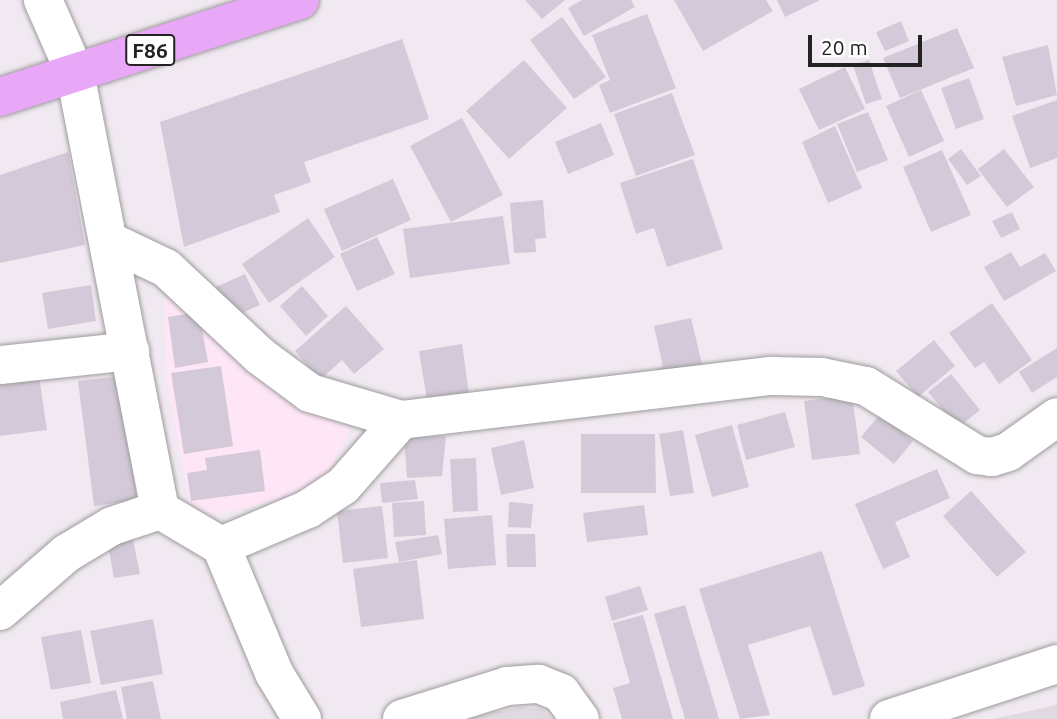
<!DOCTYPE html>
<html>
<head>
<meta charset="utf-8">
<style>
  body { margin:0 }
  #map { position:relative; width:1057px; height:719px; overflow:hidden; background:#f1e9f1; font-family:Ubuntu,sans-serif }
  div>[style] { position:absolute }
  .education>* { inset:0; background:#fee6f7 }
  .airport>* { inset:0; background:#e0dae0 }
  .building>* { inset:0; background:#d3c9d8 }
  .roads { filter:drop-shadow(0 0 2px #9c9c9c) drop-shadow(0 0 2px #9c9c9c) }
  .minor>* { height:38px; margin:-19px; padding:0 19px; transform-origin:19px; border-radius:19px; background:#fff }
  .major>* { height:38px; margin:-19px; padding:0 19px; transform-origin:19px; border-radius:19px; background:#e9a8f7 }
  span { translate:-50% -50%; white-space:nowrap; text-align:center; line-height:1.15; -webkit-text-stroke:5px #fff; paint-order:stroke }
  .shield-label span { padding:2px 5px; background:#fff; border:2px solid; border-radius:5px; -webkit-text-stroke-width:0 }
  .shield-label { font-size:21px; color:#222; font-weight:700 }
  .scale { position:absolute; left:808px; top:35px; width:114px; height:32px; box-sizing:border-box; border:4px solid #222; border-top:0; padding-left:9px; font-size:21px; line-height:24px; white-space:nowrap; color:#222; -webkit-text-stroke:5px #fff; paint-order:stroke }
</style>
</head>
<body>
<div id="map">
  <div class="education">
    <i style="clip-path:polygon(164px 282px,352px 424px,320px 491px,193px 519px,167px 384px)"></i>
  </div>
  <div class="airport">
    <i style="clip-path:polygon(1057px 705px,1057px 719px,992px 719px)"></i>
    <i style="clip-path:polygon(521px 707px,543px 709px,552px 719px,465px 719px)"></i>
  </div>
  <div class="building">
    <i style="clip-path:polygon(525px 0,565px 0,542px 19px)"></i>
    <i style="clip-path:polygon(582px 0,631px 0,635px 7px,584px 36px,568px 8px)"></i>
    <i style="clip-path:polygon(674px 0,766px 0,773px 11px,703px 51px)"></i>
    <i style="clip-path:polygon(777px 0,820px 0,785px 17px)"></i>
    <i style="clip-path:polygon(647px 14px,676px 88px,610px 113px,599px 85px,610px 80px,592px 35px)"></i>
    <i style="clip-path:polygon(562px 17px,606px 77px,574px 99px,530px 40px)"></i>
    <i style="clip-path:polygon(901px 21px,909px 41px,885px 51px,876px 32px)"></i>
    <i style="clip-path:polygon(957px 28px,974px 68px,900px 98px,883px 58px)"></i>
    <i style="clip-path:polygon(402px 39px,429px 119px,304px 162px,311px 182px,274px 195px,280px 212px,184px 247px,160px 122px)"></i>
    <i style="clip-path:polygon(1048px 45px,1057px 95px,1016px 106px,1002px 57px)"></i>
    <i style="clip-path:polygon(524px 60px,567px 108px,509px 159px,466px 111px)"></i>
    <i style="clip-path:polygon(869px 60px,882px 99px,866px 104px,853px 65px)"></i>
    <i style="clip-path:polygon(845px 67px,865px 109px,819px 130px,799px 89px)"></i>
    <i style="clip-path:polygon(969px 78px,984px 119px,956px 129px,941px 88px)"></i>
    <i style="clip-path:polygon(921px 90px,944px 141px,909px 157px,886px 106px)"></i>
    <i style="clip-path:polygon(672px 93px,695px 155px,636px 176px,614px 114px)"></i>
    <i style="clip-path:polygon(1057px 100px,1057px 158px,1030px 168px,1012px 116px)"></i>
    <i style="clip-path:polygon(868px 112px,888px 160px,857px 172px,837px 124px)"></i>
    <i style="clip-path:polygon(462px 118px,503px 195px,451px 222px,410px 146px)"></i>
    <i style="clip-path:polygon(601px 123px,614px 155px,568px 174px,555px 142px)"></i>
    <i style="clip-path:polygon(835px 126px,862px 188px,828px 203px,802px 142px)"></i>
    <i style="clip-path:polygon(961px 149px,981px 176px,967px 185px,948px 159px)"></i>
    <i style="clip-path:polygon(1004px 149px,1034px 187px,1007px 207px,978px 169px)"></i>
    <i style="clip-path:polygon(942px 150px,971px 215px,931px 232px,903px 167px)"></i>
    <i style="clip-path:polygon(68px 152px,85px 245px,0 263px,0 175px)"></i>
    <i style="clip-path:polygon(693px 159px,723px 249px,667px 267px,654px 228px,636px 234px,620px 183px)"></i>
    <i style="clip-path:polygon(393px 179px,411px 220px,342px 251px,324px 209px)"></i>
    <i style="clip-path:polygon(543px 200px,546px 238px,535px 239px,536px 252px,514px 253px,510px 203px)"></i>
    <i style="clip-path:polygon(1012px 212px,1020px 229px,1001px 238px,992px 221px)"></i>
    <i style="clip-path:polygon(503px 216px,510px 264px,410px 278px,403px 229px)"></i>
    <i style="clip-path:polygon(308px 218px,335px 257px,269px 303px,242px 264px)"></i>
    <i style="clip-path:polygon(377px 237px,395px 274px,357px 291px,340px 254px)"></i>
    <i style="clip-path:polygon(1011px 252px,1020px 267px,1045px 253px,1056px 271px,1004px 301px,984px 267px)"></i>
    <i style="clip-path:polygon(245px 274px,260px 305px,231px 318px,216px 287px)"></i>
    <i style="clip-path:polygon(91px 285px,96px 321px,48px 329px,42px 293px)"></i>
    <i style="clip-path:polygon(302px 286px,328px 316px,306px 336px,280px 306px)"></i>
    <i style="clip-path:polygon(992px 303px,1032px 360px,999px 384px,984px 362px,975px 368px,949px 333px)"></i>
    <i style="clip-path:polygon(346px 306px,384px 349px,354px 374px,342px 360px,320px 380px,295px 351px)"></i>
    <i style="clip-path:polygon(199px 312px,208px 362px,175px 368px,168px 317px)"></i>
    <i style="clip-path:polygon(691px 318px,704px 372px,659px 382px,656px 369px,663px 367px,654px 326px)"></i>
    <i style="clip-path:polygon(934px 340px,955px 366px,918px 397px,896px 371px)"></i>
    <i style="clip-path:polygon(462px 344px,469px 394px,427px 400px,419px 351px)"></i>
    <i style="clip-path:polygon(1057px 348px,1057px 377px,1032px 393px,1019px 372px)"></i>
    <i style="clip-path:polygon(221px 366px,233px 446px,184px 454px,171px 373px)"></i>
    <i style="clip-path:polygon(951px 374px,980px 410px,958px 428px,928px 392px)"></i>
    <i style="clip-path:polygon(39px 376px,47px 430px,0 436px,0 380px)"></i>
    <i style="clip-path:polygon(121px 376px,137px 500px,94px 506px,78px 381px)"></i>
    <i style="clip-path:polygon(852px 395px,860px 454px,812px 460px,804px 401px)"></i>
    <i style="clip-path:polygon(785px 412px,795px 447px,746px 460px,737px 425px)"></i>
    <i style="clip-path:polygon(880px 414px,913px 441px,894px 464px,861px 437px)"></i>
    <i style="clip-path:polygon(732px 425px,749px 487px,712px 497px,695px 435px)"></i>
    <i style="clip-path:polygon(683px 430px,694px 493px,670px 496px,659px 434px)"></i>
    <i style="clip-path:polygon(581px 434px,655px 434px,656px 493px,581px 493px)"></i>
    <i style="clip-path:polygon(446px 436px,442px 476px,407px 478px,404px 438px)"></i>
    <i style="clip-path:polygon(524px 440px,534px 488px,501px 495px,491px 448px)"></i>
    <i style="clip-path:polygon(260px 450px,265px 491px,191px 501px,187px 473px,207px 470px,205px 458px)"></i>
    <i style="clip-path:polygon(476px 458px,478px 511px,453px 512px,450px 459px)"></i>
    <i style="clip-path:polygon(937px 469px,950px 498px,895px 522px,910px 557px,883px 569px,855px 504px)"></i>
    <i style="clip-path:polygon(415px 480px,418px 499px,382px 503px,380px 483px)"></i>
    <i style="clip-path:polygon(971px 491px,1026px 552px,997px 577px,943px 516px)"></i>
    <i style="clip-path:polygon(424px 501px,426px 535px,394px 537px,392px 503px)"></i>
    <i style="clip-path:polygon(509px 502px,533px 504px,531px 528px,508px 527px)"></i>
    <i style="clip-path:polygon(644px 505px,648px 535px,587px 542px,583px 513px)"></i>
    <i style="clip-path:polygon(382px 506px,388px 558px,343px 563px,337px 511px)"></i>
    <i style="clip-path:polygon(492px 515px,496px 565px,448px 569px,444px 519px)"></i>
    <i style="clip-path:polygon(506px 534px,535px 534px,536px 567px,507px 567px)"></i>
    <i style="clip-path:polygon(438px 535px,442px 554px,399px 562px,395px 542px)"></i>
    <i style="clip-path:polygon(133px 540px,140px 574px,114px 578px,108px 545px)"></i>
    <i style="clip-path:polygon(822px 551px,865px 686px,833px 696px,810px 626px,748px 645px,770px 715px,740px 719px,699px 589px)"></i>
    <i style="clip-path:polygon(417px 560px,424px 619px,361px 627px,353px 569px)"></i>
    <i style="clip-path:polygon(640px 586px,648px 610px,612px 621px,605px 597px)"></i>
    <i style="clip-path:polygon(685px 605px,719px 719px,685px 719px,654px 614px)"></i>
    <i style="clip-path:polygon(643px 615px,673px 719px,622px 719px,613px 688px,630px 683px,613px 623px)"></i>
    <i style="clip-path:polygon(153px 619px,163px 674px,101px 685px,90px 631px)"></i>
    <i style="clip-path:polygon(81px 630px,91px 683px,51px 690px,41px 637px)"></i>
    <i style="clip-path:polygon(153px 681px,161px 719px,127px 719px,121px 687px)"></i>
    <i style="clip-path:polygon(116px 690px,123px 719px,63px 719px,60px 702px)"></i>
  </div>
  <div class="roads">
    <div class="minor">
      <i style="left:111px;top:242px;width:61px;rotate:25.3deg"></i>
      <i style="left:166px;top:268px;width:129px;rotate:43.1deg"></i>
      <i style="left:260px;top:356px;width:62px;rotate:36.5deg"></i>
      <i style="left:310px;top:393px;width:95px;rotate:16.5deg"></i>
      <i style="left:401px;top:420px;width:374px;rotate:-6.8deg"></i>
      <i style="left:772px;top:376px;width:50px;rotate:1.1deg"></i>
      <i style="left:822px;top:377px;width:45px;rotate:11.6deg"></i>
      <i style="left:866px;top:386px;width:131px;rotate:31.9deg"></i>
      <i style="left:977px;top:455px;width:15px;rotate:8deg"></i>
      <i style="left:992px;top:457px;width:17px;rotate:-17deg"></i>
      <i style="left:1008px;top:452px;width:60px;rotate:-35.5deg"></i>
      <i style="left:0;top:365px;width:131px;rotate:-6.1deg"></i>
      <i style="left:160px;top:510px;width:71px;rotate:30.5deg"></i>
      <i style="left:221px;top:546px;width:138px;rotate:67.3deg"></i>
      <i style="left:274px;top:673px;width:54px;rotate:58.7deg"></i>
      <i style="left:221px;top:546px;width:95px;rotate:-23deg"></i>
      <i style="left:308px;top:509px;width:42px;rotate:-33.3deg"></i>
      <i style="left:343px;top:486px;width:88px;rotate:-48.7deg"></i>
      <i style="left:0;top:611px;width:89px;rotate:-40.9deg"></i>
      <i style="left:67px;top:553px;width:52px;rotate:-31deg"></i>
      <i style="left:112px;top:526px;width:51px;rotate:-18.4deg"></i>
      <i style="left:160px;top:510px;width:445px;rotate:-101deg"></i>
      <i style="left:75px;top:73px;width:80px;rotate:-113.7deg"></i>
      <i style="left:402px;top:719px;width:110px;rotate:-17.4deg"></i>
      <i style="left:507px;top:686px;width:32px;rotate:-4deg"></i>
      <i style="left:539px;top:684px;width:24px;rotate:22deg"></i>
      <i style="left:561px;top:693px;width:32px;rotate:54deg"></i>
      <i style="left:889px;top:719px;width:177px;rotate:-18.1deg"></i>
    </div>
    <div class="major">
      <i style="left:0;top:97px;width:315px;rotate:-17.9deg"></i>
    </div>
  </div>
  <div class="shield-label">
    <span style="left:150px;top:50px">F86</span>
  </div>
  <div class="scale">20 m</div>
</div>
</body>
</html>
